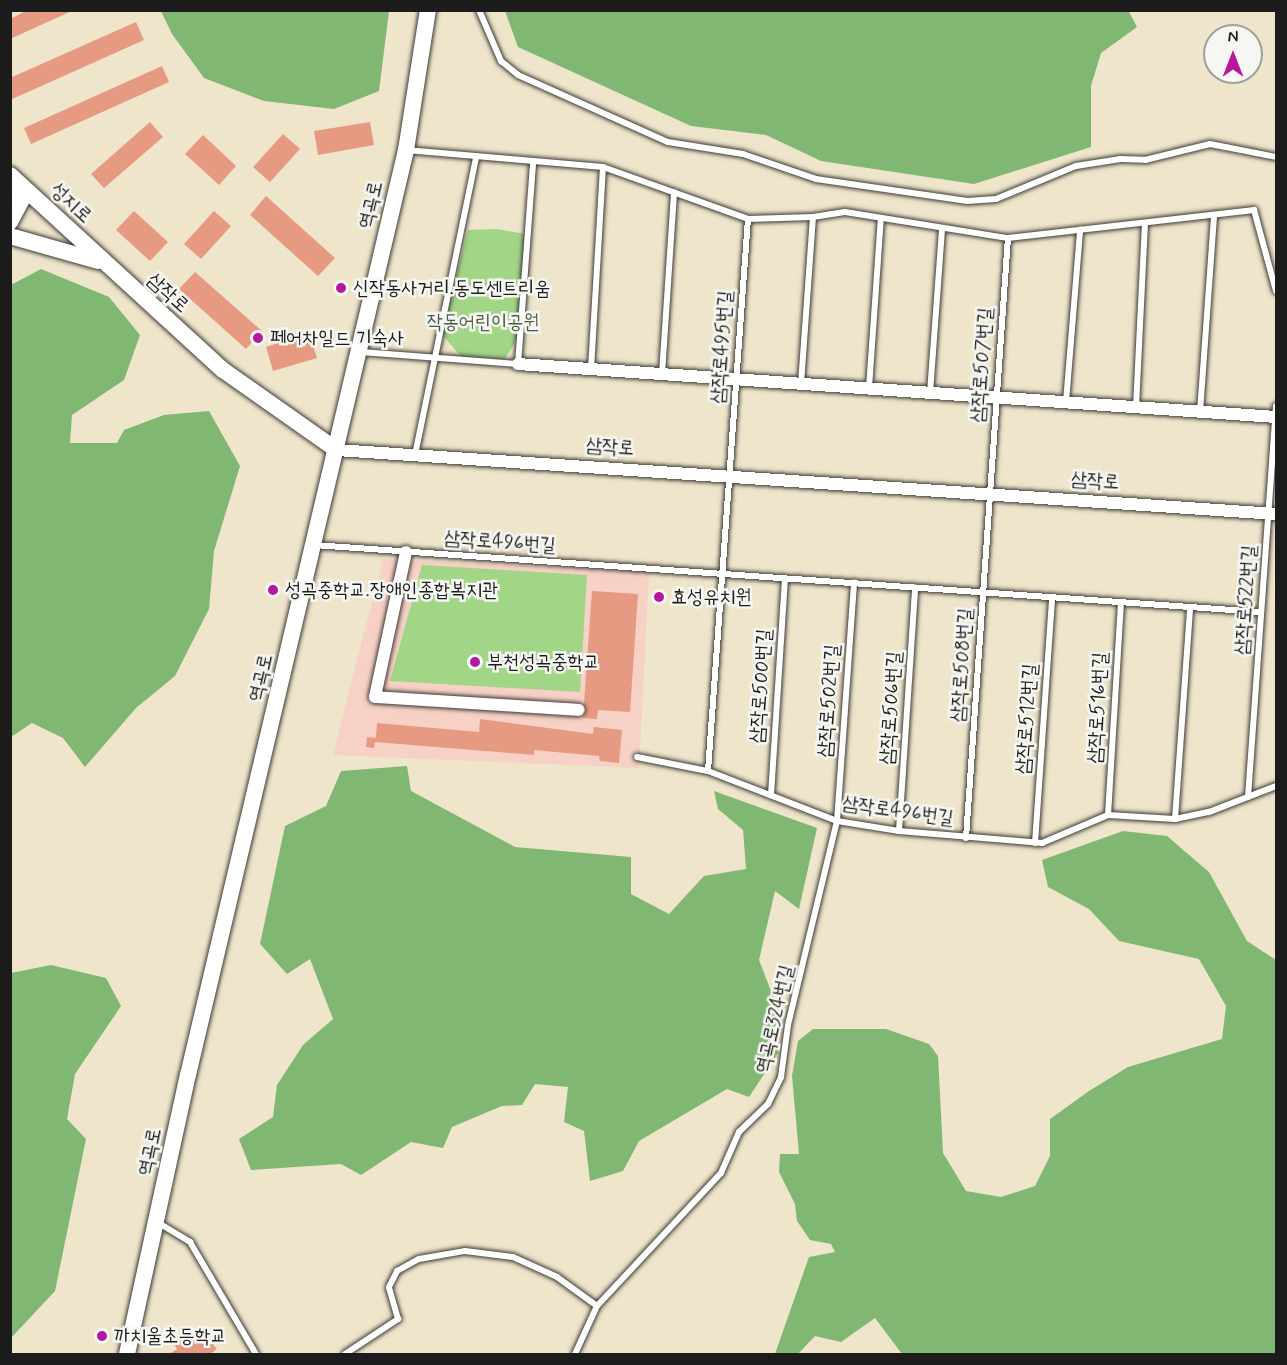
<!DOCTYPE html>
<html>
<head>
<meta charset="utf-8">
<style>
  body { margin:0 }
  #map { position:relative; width:1287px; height:1365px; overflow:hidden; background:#efe5cb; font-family:Mynerve,"Poor Story",sans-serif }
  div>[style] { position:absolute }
  .built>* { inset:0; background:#f7d1c6 }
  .green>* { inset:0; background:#a1d686 }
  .forest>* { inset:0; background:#80b773 }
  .building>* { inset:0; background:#e69a81 }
  .roads { filter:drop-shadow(0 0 2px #3c3a36) drop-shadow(0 0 2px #3c3a36) }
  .lane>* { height:6px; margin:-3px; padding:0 3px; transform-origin:3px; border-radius:3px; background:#fff }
  .street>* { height:12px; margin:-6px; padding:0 6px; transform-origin:6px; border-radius:6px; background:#fff }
  .secondary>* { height:16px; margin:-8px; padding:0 8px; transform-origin:8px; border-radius:8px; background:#fff }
  .dots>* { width:16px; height:16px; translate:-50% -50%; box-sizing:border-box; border:3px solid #f6f6f2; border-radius:50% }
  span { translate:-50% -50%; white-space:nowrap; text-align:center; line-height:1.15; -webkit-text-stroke:5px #f6f6f2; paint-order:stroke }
  .street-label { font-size:20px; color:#1c1c1c }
  .poi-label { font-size:20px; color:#1c1c1c }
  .left { translate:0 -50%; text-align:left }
  .park-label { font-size:20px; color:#4b5d41 }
  .frame { position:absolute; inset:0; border:12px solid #1c1c1c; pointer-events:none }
  .north { position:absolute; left:1203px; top:24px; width:60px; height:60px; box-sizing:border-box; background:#f6f6f2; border:2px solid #9f9f9c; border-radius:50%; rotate:0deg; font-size:16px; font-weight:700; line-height:24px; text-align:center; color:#1c1c1c }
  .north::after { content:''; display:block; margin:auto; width:21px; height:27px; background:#b5179e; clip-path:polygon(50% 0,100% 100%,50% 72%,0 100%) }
</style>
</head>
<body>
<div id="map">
  <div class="built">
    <i style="clip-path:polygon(383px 559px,649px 572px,639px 768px,333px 755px)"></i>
  </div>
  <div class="green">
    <i style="clip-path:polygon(497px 229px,525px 234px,518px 337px,505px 359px,461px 357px,442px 334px,468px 230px)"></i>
    <i style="clip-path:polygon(422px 565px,587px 575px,580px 692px,390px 681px)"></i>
  </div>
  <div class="forest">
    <i style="clip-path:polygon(1128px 10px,1137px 27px,1101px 53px,1091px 86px,1091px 147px,974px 184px,821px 161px,766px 135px,691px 126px,518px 47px,505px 11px)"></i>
    <i style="clip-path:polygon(161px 11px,389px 11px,379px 91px,334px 109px,264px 101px,204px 78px,172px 34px)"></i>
    <i style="clip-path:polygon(41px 269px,109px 297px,140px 335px,124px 380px,72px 415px,70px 443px,117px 443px,124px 430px,164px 415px,209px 411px,240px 466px,214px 551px,209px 609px,175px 676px,136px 708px,85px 767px,63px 738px,32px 723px,11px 737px,11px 285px)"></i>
    <i style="clip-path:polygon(407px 766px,411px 791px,515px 847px,631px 857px,631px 894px,669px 914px,704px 876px,746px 869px,743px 830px,718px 809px,714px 791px,817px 828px,799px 909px,775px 891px,759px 960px,774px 999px,778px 1053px,749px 1097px,727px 1089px,639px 1141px,623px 1171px,590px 1181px,584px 1131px,564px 1122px,568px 1087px,535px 1084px,522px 1105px,502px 1106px,452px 1127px,443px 1148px,411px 1142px,361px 1175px,341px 1164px,251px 1170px,239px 1139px,273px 1117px,277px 1085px,303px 1045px,333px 1019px,310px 959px,287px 974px,260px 944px,285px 826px,326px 806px,341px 771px)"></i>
    <i style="clip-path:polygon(1123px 831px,1167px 836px,1209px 872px,1247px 941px,1276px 960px,1276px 1354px,902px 1354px,875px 1318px,841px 1342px,815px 1336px,798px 1354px,775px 1354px,809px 1257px,835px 1252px,831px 1244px,810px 1240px,797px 1221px,795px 1204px,779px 1172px,780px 1154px,799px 1154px,792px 1076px,798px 1041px,813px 1029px,886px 1029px,929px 1044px,938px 1056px,943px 1153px,966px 1191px,1001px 1197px,1035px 1186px,1050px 1156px,1050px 1119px,1089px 1091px,1128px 1067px,1222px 1039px,1226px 1006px,1199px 959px,1119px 941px,1089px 909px,1048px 887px,1042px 860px)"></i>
    <i style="clip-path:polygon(51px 965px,106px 978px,121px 1006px,75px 1074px,67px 1119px,86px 1139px,55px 1291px,11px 1338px,11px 973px)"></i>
  </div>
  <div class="building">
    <i style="clip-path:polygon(28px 10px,74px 10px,10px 39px,10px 19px)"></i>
    <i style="clip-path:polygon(136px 22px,144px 40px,10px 100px,10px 78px)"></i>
    <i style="clip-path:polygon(162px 66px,169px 82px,31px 144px,24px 128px)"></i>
    <i style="clip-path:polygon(150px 122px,163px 137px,104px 188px,91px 174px)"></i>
    <i style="clip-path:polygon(370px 122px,374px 145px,318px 155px,314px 131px)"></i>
    <i style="clip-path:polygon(283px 134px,300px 149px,270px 182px,253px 167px)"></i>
    <i style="clip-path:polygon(203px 135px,236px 166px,219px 185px,185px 154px)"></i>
    <i style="clip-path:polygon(266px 196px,335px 258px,318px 276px,250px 215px)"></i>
    <i style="clip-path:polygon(134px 211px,168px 242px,150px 261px,116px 230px)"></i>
    <i style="clip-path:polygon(214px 211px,231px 226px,201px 259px,184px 244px)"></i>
    <i style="clip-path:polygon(195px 272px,262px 331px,246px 349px,179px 289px)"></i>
    <i style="clip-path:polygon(309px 333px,317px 358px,273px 371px,266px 347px)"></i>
    <i style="clip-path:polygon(592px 591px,638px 594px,630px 712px,598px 710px,597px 719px,583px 718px)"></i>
    <i style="clip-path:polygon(480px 719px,593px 734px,594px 727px,622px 730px,619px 763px,600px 761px,599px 756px,534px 750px,534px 755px,375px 742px,374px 748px,366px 747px,367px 737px,376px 738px,377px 723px,479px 732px)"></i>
    <i style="clip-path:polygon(201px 1331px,217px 1349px,210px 1354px,169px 1354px,177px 1349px,173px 1342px,186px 1332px,191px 1338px)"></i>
  </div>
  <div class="roads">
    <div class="lane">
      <i style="left:479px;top:10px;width:56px;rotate:66.7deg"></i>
      <i style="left:501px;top:61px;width:22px;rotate:39deg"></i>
      <i style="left:518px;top:75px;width:164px;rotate:24.1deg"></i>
      <i style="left:668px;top:142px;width:76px;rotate:9.1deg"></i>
      <i style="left:743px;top:154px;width:77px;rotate:18.9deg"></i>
      <i style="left:816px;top:179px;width:153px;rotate:8.3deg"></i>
      <i style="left:967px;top:201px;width:29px;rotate:-4deg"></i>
      <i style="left:996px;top:199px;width:87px;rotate:-22.4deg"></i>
      <i style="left:1076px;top:166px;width:45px;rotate:-9deg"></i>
      <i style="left:1120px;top:159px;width:25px;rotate:2deg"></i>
      <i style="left:1145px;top:160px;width:67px;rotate:-13.8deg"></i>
      <i style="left:1210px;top:144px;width:67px;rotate:11.1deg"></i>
      <i style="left:406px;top:150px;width:198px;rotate:4.9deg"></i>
      <i style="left:603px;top:167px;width:154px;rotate:19.7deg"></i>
      <i style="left:748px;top:219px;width:65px;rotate:-1.8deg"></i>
      <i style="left:813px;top:217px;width:32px;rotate:-9deg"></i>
      <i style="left:845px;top:212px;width:165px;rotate:9.1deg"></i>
      <i style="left:1008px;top:238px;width:248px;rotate:-6.5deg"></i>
      <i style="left:1254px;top:210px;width:84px;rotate:74.8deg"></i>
      <i style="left:361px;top:352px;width:157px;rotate:4.4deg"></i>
      <i style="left:518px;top:364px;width:202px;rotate:-85.7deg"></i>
      <i style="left:591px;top:369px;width:202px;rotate:-86.6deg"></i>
      <i style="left:662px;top:374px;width:182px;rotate:-86.2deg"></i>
      <i style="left:801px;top:384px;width:167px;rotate:-85.9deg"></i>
      <i style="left:869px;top:388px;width:170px;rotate:-86deg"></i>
      <i style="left:930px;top:393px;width:165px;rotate:-85.8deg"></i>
      <i style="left:1066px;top:402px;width:173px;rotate:-85.3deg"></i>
      <i style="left:1136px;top:407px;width:184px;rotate:-87.2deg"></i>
      <i style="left:1200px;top:412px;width:197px;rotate:-85.9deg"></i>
      <i style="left:415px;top:455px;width:302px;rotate:-78.4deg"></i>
      <i style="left:314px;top:545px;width:949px;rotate:4.05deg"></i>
      <i style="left:637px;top:757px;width:72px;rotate:11.2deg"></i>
      <i style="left:708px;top:771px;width:138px;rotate:21.2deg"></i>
      <i style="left:837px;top:821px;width:63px;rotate:9.2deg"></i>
      <i style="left:899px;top:831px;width:144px;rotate:4.8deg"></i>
      <i style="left:1042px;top:843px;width:72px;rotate:-23deg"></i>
      <i style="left:1108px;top:815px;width:67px;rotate:3.4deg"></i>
      <i style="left:1175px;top:819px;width:35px;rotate:-12deg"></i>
      <i style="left:1209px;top:812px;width:72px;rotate:-21.2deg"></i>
      <i style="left:708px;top:771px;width:553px;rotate:-85.86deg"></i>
      <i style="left:771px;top:795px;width:216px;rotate:-86.3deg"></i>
      <i style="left:1248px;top:797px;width:392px;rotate:-85.9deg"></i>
      <i style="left:1108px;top:815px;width:212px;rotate:-86.5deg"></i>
      <i style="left:1175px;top:819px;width:212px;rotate:-85.9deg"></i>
      <i style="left:899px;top:831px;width:244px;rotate:-86.2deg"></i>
      <i style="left:966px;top:838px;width:601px;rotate:-86deg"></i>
      <i style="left:1035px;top:843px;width:246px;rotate:-86deg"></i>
      <i style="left:157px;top:1222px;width:39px;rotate:31deg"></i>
      <i style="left:190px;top:1242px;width:130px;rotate:59.5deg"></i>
      <i style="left:345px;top:1354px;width:64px;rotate:-33.4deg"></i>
      <i style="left:398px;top:1319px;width:33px;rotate:-106deg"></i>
      <i style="left:389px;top:1287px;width:18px;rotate:-63deg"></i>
      <i style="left:397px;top:1271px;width:25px;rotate:-29deg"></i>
      <i style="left:419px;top:1259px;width:47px;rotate:-9.9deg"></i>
      <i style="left:465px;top:1251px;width:48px;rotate:7.1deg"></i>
      <i style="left:513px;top:1257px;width:48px;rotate:24.4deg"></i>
      <i style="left:557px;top:1277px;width:49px;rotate:35.9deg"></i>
      <i style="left:597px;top:1306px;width:182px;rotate:-47deg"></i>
      <i style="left:721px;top:1173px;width:45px;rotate:-66.3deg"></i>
      <i style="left:739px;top:1132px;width:40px;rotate:-44deg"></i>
      <i style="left:768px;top:1104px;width:30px;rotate:-64deg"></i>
      <i style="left:781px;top:1077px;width:52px;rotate:-82.3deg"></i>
      <i style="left:788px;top:1025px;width:210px;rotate:-76.5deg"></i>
      <i style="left:837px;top:821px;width:239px;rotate:-85.9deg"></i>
      <i style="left:575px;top:1354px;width:53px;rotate:-65.4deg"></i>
    </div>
    <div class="street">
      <i style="left:518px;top:364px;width:760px;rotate:4deg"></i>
      <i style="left:337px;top:450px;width:941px;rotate:3.9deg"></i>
      <i style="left:406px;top:552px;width:148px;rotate:102.1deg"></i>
      <i style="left:375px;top:697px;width:204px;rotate:3.6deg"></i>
    </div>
    <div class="secondary">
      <i style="left:10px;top:175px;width:289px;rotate:42.5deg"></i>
      <i style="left:223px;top:370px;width:139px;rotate:35.1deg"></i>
      <i style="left:10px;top:222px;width:24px;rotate:-62deg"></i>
      <i style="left:21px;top:201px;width:21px;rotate:-109deg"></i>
      <i style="left:10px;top:236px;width:91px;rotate:15.9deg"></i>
      <i style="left:127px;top:1354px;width:286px;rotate:-77.7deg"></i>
      <i style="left:188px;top:1075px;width:950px;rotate:-76.74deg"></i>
      <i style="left:406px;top:150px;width:142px;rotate:-81.1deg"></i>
    </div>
  </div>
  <div class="dots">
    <i style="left:341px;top:288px;background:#b5179e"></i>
    <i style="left:258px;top:338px;background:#b5179e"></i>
    <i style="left:273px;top:590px;background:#b5179e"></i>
    <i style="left:659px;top:597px;background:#b5179e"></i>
    <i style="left:475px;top:662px;background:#b5179e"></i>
    <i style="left:102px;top:1336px;background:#b5179e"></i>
  </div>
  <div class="street-label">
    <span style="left:71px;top:203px;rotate:43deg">성지로</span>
    <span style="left:371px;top:205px;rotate:-77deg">역곡로</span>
    <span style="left:168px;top:293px;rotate:42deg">삼작로</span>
    <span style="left:722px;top:347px;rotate:-86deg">삼작로495번길</span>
    <span style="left:982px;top:365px;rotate:-86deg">삼작로507번길</span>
    <span style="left:610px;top:447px;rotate:4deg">삼작로</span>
    <span style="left:1095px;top:481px;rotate:4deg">삼작로</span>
    <span style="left:500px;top:542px;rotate:4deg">삼작로496번길</span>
    <span style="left:1246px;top:600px;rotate:-86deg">삼작로522번길</span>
    <span style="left:962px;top:665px;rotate:-86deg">삼작로508번길</span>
    <span style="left:261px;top:678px;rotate:-77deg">역곡로</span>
    <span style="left:761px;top:686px;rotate:-86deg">삼작로500번길</span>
    <span style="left:829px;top:701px;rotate:-86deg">삼작로502번길</span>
    <span style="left:891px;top:708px;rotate:-86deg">삼작로506번길</span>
    <span style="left:1098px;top:708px;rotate:-87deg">삼작로516번길</span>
    <span style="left:1027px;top:719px;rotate:-86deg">삼작로512번길</span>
    <span style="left:898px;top:811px;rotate:8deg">삼작로496번길</span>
    <span style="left:775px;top:1019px;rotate:-77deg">역곡로324번길</span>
    <span style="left:150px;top:1152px;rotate:-78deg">역곡로</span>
  </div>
  <div class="poi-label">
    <span class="left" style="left:353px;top:288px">신작동사거리.동도센트리움</span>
    <span class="left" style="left:270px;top:338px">페어차일드 기숙사</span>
    <span class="left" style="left:285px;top:590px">성곡중학교.장애인종합복지관</span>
    <span class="left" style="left:671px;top:597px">효성유치원</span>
    <span class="left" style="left:487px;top:662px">부천성곡중학교</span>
    <span class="left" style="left:114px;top:1336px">까치울초등학교</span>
  </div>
  <div class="park-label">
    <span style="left:483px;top:322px">작동어린이공원</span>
  </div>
  <div class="frame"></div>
  <div class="north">N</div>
</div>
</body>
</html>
